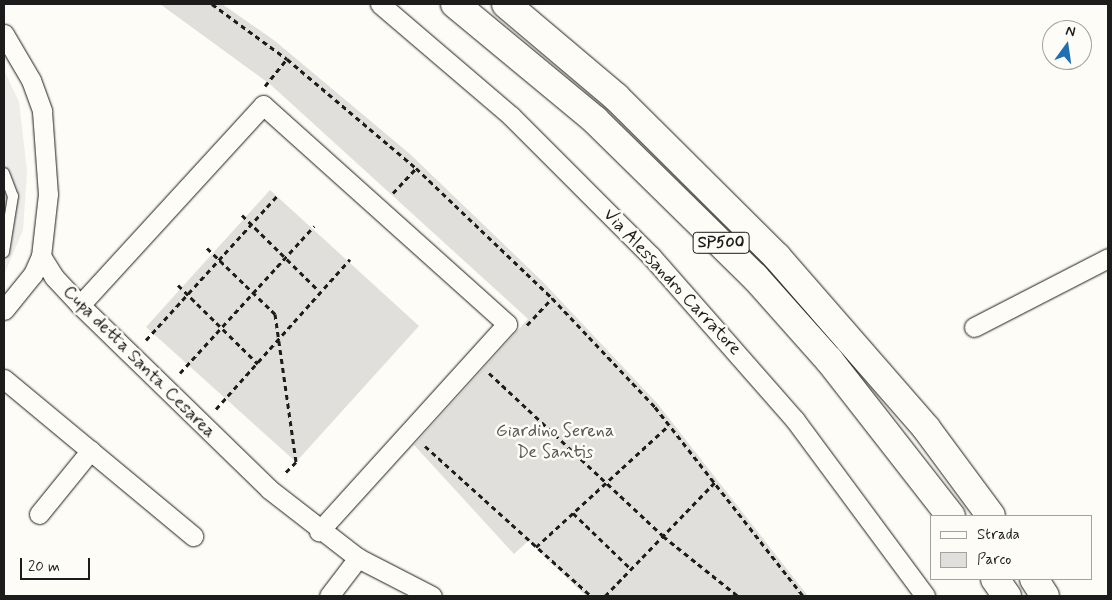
<!DOCTYPE html>
<html>
<head>
<meta charset="utf-8">
<style>
  body { margin:0 }
  #map { position:relative; width:1112px; height:600px; overflow:hidden; background:#fdfcf7; font-family:Mynerve,sans-serif }
  div>[style] { position:absolute }
  .built>* { inset:0; background:#eeede9 }
  .green>* { inset:0; background:#e0dfdb }
  .path>* { height:3px; margin-top:-1.5px; transform-origin:0; background:repeating-linear-gradient(90deg,#1c1c1c 0 5px,transparent 0 9px) }
  .roads { filter:drop-shadow(0 0 1px #1c1c1c) drop-shadow(0 0 1px #1c1c1c) }
  .lane>* { height:10px; margin:-5px; padding:0 5px; transform-origin:5px; border-radius:5px; background:#fdfcf7 }
  .street>* { height:19px; margin:-9.5px; padding:0 9.5px; transform-origin:9.5px; border-radius:9.5px; background:#fdfcf7 }
  .highway>* { height:28px; margin:-14px; padding:0 14px; transform-origin:14px; border-radius:14px; background:#fdfcf7 }
  span { translate:-50% -50%; white-space:nowrap; text-align:center; line-height:1.15; -webkit-text-stroke:5px #fdfcf7; paint-order:stroke }
  .shield-label span { padding:1px 4px; background:#fdfcf7; border:1px solid; border-radius:4px; -webkit-text-stroke-width:0 }
  .shield-label { font-size:16px; color:#1c1c1c; font-weight:700 }
  .street-label { font-size:18px; color:#1c1c1c }
  .park-label { font-size:18px; color:#575655 }
  .frame { position:absolute; inset:0; border:5px solid #1c1c1c; pointer-events:none }
  .legend { position:absolute; left:930px; top:515px; width:162px; height:65px; box-sizing:border-box; background:#fdfcf7; border:1px solid #a3a29f; margin:0; padding:6px 9px; list-style:none; font-size:15px; color:#1c1c1c }
  .legend li { display:flex; align-items:center; gap:10px; height:25px }
  .legend b { width:25px; border:1px solid #a3a29f }
  .north { position:absolute; left:1042px; top:20px; width:50px; height:50px; box-sizing:border-box; background:#fdfcf7; border:1px solid #a3a29f; border-radius:50%; rotate:14deg; font-size:14px; font-weight:700; line-height:20px; text-align:center; color:#1c1c1c }
  .north::after { content:''; display:block; margin:auto; width:18px; height:22px; background:#1f6fb2; clip-path:polygon(50% 0,100% 100%,50% 72%,0 100%) }
  .scale { position:absolute; left:20px; top:558px; width:70px; height:22px; box-sizing:border-box; border:2px solid #1c1c1c; border-top:0; padding-left:6px; font-size:15px; line-height:18px; white-space:nowrap; color:#1c1c1c; -webkit-text-stroke:4px #fdfcf7; paint-order:stroke }
</style>
</head>
<body>
<div id="map">
  <div class="built">
    <i style="clip-path:polygon(4px 70px,19px 102px,27px 171px,23px 230px,4px 275px)"></i>
  </div>
  <div class="green">
    <i style="clip-path:polygon(160px 4px,222px 4px,275px 41px,410px 154px,543px 282px,657px 403px,808px 596px,586px 596px,528px 541px,514px 554px,414px 445px,528px 319px,271px 85px)"></i>
    <i style="clip-path:polygon(270px 190px,419px 326px,296px 462px,146px 327px)"></i>
  </div>
  <div class="path">
    <i style="left:212px;top:4px;width:93px;rotate:36.3deg"></i>
    <i style="left:287px;top:59px;width:169px;rotate:40.2deg"></i>
    <i style="left:416px;top:168px;width:188px;rotate:43.7deg"></i>
    <i style="left:552px;top:298px;width:150px;rotate:46.6deg"></i>
    <i style="left:655px;top:407px;width:240px;rotate:51.9deg"></i>
    <i style="left:265px;top:86px;width:35px;rotate:-51deg"></i>
    <i style="left:393px;top:193px;width:34px;rotate:-47deg"></i>
    <i style="left:242px;top:215px;width:108px;rotate:44.6deg"></i>
    <i style="left:207px;top:248px;width:95px;rotate:44.1deg"></i>
    <i style="left:275px;top:314px;width:149px;rotate:81.9deg"></i>
    <i style="left:296px;top:462px;width:17px;rotate:135deg"></i>
    <i style="left:178px;top:285px;width:112px;rotate:44.6deg"></i>
    <i style="left:527px;top:325px;width:37px;rotate:-47deg"></i>
    <i style="left:146px;top:340px;width:195px;rotate:-47.7deg"></i>
    <i style="left:180px;top:373px;width:199px;rotate:-47.6deg"></i>
    <i style="left:489px;top:373px;width:238px;rotate:43.1deg"></i>
    <i style="left:663px;top:536px;width:96px;rotate:38.7deg"></i>
    <i style="left:216px;top:409px;width:201px;rotate:-48.2deg"></i>
    <i style="left:425px;top:446px;width:224px;rotate:42.1deg"></i>
    <i style="left:573px;top:513px;width:81px;rotate:44deg"></i>
    <i style="left:536px;top:547px;width:180px;rotate:-42.5deg"></i>
    <i style="left:605px;top:596px;width:158px;rotate:-46deg"></i>
  </div>
  <div class="roads">
    <div class="lane">
      <i style="left:4px;top:173px;width:25px;rotate:69deg"></i>
      <i style="left:13px;top:196px;width:57px;rotate:99.1deg"></i>
    </div>
    <div class="street">
      <i style="left:380px;top:4px;width:172px;rotate:40.5deg"></i>
      <i style="left:511px;top:116px;width:198px;rotate:45deg"></i>
      <i style="left:651px;top:256px;width:218px;rotate:48.7deg"></i>
      <i style="left:795px;top:420px;width:219px;rotate:53.5deg"></i>
      <i style="left:4px;top:34px;width:53px;rotate:59.6deg"></i>
      <i style="left:31px;top:80px;width:33px;rotate:70deg"></i>
      <i style="left:42px;top:111px;width:83px;rotate:85.9deg"></i>
      <i style="left:48px;top:194px;width:62px;rotate:96.4deg"></i>
      <i style="left:41px;top:256px;width:20px;rotate:114deg"></i>
      <i style="left:33px;top:274px;width:46px;rotate:128.9deg"></i>
      <i style="left:41px;top:256px;width:25px;rotate:58deg"></i>
      <i style="left:54px;top:277px;width:38px;rotate:47deg"></i>
      <i style="left:80px;top:305px;width:264px;rotate:44.2deg"></i>
      <i style="left:269px;top:489px;width:113px;rotate:37.8deg"></i>
      <i style="left:358px;top:558px;width:83px;rotate:27.2deg"></i>
      <i style="left:80px;top:305px;width:271px;rotate:-47.5deg"></i>
      <i style="left:263px;top:105px;width:328px;rotate:41.9deg"></i>
      <i style="left:507px;top:324px;width:280px;rotate:132.2deg"></i>
      <i style="left:974px;top:327px;width:151px;rotate:-27.2deg"></i>
      <i style="left:4px;top:379px;width:246px;rotate:39.7deg"></i>
      <i style="left:39px;top:514px;width:82px;rotate:-50.9deg"></i>
      <i style="left:329px;top:596px;width:48px;rotate:-52.7deg"></i>
    </div>
    <div class="highway">
      <i style="left:455px;top:4px;width:182px;rotate:39.6deg"></i>
      <i style="left:595px;top:120px;width:224px;rotate:44.5deg"></i>
      <i style="left:755px;top:277px;width:111px;rotate:48.3deg"></i>
      <i style="left:829px;top:360px;width:198px;rotate:52deg"></i>
      <i style="left:506px;top:4px;width:144px;rotate:40.2deg"></i>
      <i style="left:616px;top:97px;width:227px;rotate:44.8deg"></i>
      <i style="left:777px;top:257px;width:227px;rotate:48.9deg"></i>
      <i style="left:926px;top:428px;width:109px;rotate:53.5deg"></i>
      <i style="left:995px;top:579px;width:21px;rotate:55deg"></i>
      <i style="left:1034px;top:579px;width:20px;rotate:57deg"></i>
    </div>
  </div>
  <div class="shield-label">
    <span style="left:721px;top:243px">SP500</span>
  </div>
  <div class="street-label">
    <span style="left:672px;top:282px;rotate:47deg">Via Alessandro Carratore</span>
    <span style="left:139px;top:362px;rotate:45deg">Cupa detta Santa Cesarea</span>
  </div>
  <div class="park-label">
    <span style="left:555px;top:442px">Giardino Serena<br>De Santis</span>
  </div>
  <div class="frame"></div>
  <ul class="legend">
  <li><b style="height:6px;background:#fdfcf7"></b>Strada</li>
  <li><b style="height:14px;background:#e0dfdb"></b>Parco</li>
  </ul>
  <div class="north">N</div>
  <div class="scale">20 m</div>
</div>
</body>
</html>
